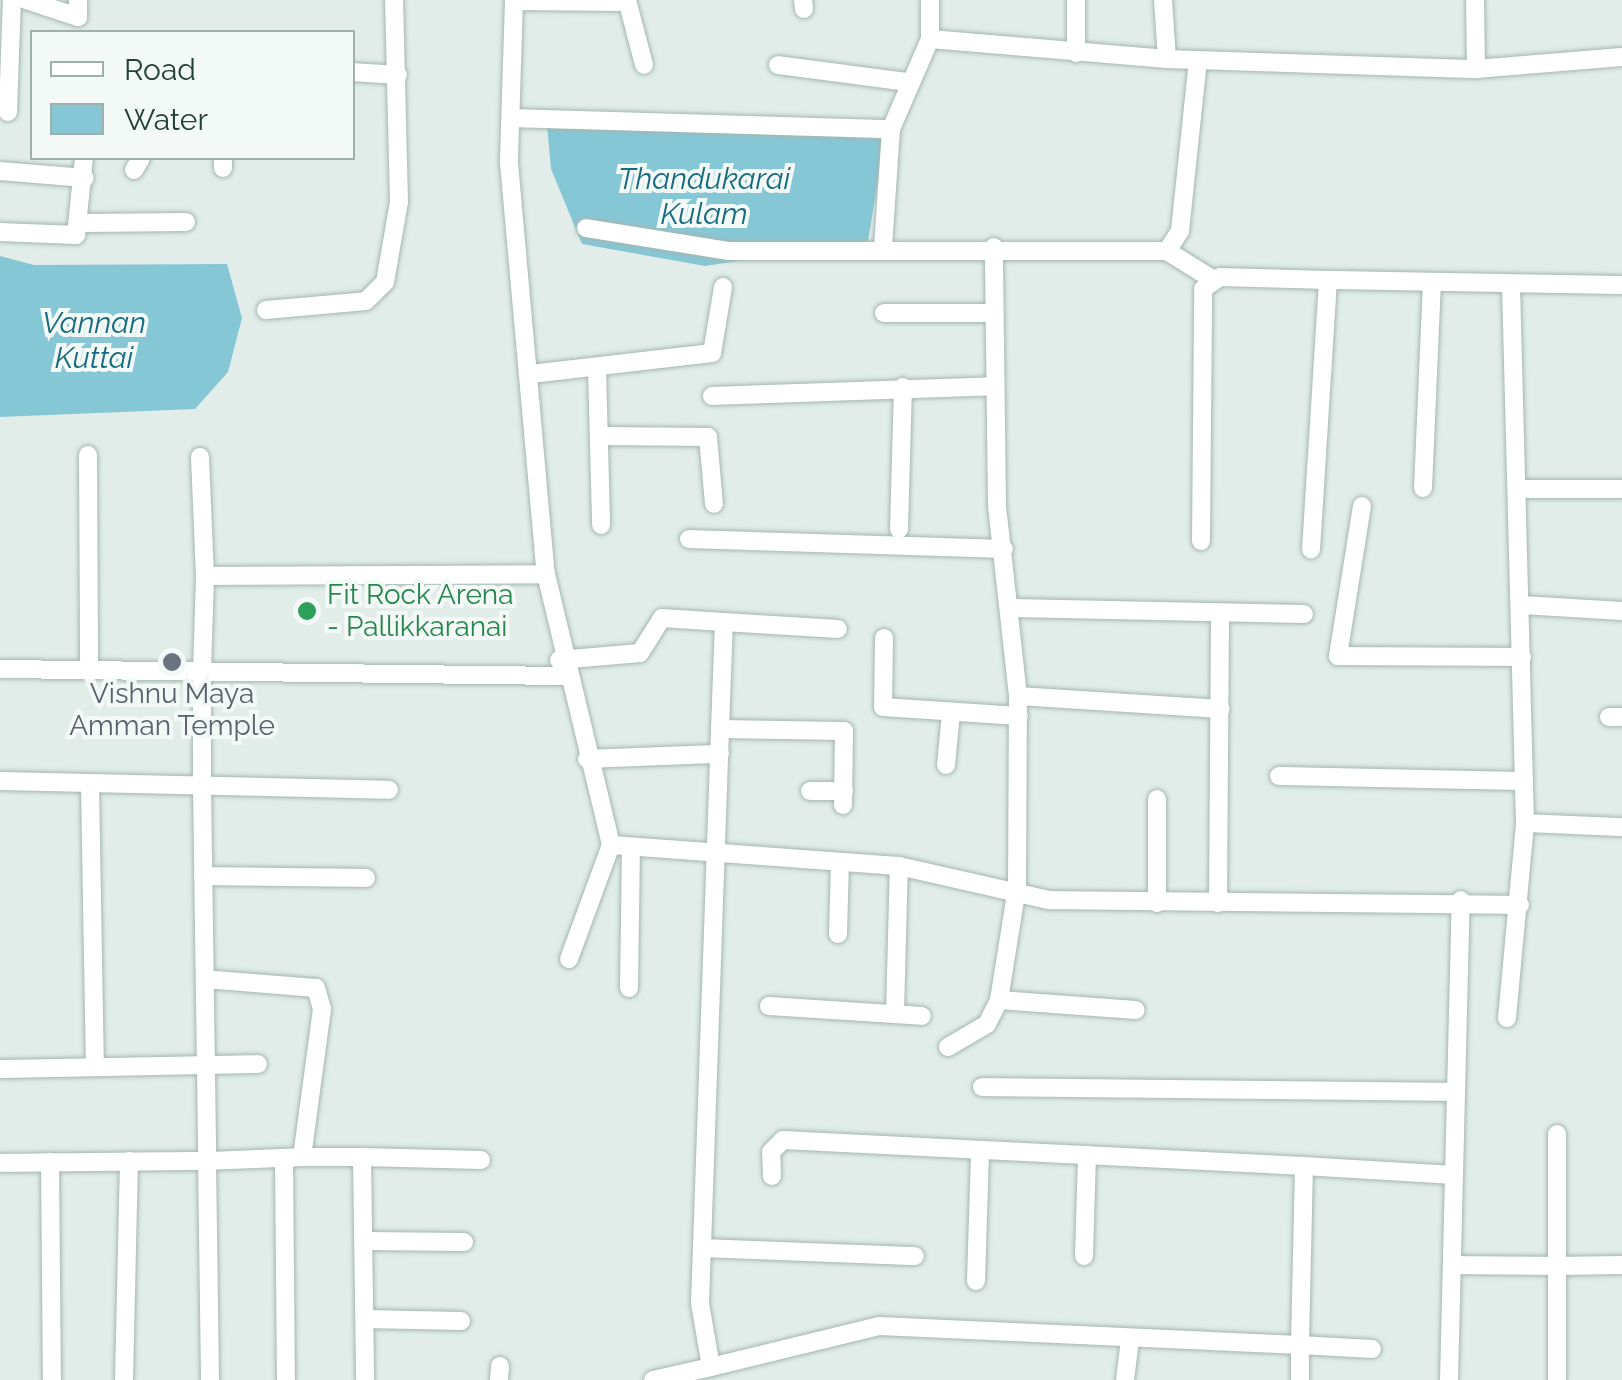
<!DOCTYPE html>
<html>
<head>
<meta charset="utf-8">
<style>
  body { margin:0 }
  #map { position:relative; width:1622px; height:1380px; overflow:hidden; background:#e2ede9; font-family:Raleway,sans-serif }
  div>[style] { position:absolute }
  .water>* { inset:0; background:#86c7d6 }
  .roads { filter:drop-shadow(0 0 2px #a4b6b0) drop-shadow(0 0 2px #a4b6b0) }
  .minor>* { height:18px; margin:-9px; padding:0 9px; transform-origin:9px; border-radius:9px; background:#fff }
  .dots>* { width:28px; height:28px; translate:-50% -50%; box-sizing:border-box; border:5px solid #f3f9f6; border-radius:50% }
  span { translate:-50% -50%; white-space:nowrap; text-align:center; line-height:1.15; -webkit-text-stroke:8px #f3f9f6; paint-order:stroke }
  .leisure-label { font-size:28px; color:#27864d }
  .left { translate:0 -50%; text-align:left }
  .worship-label { font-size:28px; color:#5b616d }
  .water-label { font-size:30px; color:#166b80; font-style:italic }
  .legend { position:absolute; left:30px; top:30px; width:325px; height:130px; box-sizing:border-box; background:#f3f9f6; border:2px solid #9fafaa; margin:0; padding:12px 18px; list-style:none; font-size:30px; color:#214038 }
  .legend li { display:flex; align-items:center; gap:20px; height:50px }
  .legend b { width:50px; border:2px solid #9fafaa }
</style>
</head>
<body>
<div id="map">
  <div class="water">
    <i style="clip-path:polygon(572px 118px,885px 139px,868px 241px,705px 266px,582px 244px,551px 169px,547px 125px)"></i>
    <i style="clip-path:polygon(0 256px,34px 265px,227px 264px,242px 318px,228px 372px,195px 409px,0 417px)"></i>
  </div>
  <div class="roads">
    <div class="minor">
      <i style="left:26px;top:0;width:55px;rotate:18.1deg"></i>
      <i style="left:78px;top:17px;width:17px;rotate:-90deg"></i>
      <i style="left:514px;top:0;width:163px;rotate:91.8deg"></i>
      <i style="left:509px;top:163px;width:413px;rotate:84.9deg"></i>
      <i style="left:546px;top:574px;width:279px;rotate:76.5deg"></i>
      <i style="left:611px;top:845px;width:289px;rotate:4.2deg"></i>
      <i style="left:899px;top:866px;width:154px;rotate:12.8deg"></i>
      <i style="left:1049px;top:900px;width:471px;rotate:0.6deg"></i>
      <i style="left:627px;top:0;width:67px;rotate:75.3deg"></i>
      <i style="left:803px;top:0;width:9px;rotate:84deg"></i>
      <i style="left:1076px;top:0;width:53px;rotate:90deg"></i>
      <i style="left:1163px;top:0;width:59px;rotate:86.1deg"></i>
      <i style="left:514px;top:1px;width:113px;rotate:0.5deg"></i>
      <i style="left:930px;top:39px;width:238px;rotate:4.8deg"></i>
      <i style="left:1167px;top:59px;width:309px;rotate:1.9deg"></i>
      <i style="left:1476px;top:69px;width:69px;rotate:-90.8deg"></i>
      <i style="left:778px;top:65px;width:130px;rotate:7.5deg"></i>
      <i style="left:1476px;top:69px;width:146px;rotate:-4.7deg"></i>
      <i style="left:352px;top:72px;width:46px;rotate:3.7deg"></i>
      <i style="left:8px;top:112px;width:112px;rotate:-88deg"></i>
      <i style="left:511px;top:118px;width:380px;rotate:1.7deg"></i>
      <i style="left:223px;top:168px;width:10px;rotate:-90deg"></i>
      <i style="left:134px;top:170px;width:14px;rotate:-60deg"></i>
      <i style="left:0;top:171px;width:85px;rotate:4.7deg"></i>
      <i style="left:83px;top:223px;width:103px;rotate:-0.6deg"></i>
      <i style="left:586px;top:228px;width:144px;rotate:9.2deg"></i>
      <i style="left:728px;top:251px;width:439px"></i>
      <i style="left:1167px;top:251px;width:24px;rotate:-57deg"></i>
      <i style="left:1180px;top:231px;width:171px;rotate:-84deg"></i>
      <i style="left:0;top:232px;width:76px;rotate:2.3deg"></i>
      <i style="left:76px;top:235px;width:77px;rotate:-84.1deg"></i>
      <i style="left:883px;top:247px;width:118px;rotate:-86.1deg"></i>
      <i style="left:891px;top:129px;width:98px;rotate:-66.6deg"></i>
      <i style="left:930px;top:39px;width:39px;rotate:-90deg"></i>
      <i style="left:1167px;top:251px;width:53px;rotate:31.9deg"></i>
      <i style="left:1328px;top:280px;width:294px;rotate:1deg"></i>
      <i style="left:266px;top:310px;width:100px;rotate:-5.1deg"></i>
      <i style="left:366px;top:301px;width:27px;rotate:-45deg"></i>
      <i style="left:385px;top:282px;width:81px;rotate:-80.1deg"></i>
      <i style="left:399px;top:202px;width:202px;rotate:-91.4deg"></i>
      <i style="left:884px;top:313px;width:109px"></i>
      <i style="left:597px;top:368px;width:157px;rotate:88.5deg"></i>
      <i style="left:531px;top:374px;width:182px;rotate:-6.6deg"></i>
      <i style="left:712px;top:353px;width:67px;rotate:-80.5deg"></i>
      <i style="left:712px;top:396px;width:280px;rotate:-2deg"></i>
      <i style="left:599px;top:436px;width:109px;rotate:0.5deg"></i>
      <i style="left:708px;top:437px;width:67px;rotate:84.9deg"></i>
      <i style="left:88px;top:455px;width:210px;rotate:89.7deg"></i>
      <i style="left:200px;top:457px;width:119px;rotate:87.6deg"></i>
      <i style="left:205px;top:576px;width:96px;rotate:91.8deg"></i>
      <i style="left:202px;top:672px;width:113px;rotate:90deg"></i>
      <i style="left:202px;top:785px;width:376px;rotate:89.2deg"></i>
      <i style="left:207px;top:1161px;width:95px;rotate:-2.4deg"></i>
      <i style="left:302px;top:1157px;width:149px;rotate:-82.3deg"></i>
      <i style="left:322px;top:1009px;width:22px;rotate:-106deg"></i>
      <i style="left:316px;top:988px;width:111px;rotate:-175.4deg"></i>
      <i style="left:1423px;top:488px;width:206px;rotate:-87.5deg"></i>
      <i style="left:1519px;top:489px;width:103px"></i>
      <i style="left:1362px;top:506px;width:152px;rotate:99.1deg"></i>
      <i style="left:1338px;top:656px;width:184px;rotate:0.3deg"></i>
      <i style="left:899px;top:529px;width:142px;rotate:-88.4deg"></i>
      <i style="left:689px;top:539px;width:315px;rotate:1.8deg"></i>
      <i style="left:1201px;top:541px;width:252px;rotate:-89.5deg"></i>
      <i style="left:1203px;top:289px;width:21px;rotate:-35deg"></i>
      <i style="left:1220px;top:277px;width:108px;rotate:1.6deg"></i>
      <i style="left:1328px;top:280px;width:270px;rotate:93.6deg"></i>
      <i style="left:205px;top:576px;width:341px;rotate:-0.3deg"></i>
      <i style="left:1522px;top:605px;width:100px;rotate:3.4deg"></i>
      <i style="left:1012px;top:608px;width:292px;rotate:1.2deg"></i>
      <i style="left:884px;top:638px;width:69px;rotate:90.8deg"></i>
      <i style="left:883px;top:707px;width:136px;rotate:3.8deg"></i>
      <i style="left:559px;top:660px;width:81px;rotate:-4.9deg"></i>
      <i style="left:640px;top:653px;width:41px;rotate:-57.8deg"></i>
      <i style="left:662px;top:618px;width:62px;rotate:3.7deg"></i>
      <i style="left:0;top:669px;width:565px;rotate:0.71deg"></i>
      <i style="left:1018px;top:696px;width:203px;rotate:3.7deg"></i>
      <i style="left:1609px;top:717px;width:13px"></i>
      <i style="left:720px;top:729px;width:107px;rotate:-87.9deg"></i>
      <i style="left:724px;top:622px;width:114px;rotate:3.5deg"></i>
      <i style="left:587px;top:759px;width:133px;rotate:-2.2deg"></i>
      <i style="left:946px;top:765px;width:52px;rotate:-84.5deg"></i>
      <i style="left:1279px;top:776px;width:244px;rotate:1.2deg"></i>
      <i style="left:0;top:781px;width:389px;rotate:1.3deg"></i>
      <i style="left:90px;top:786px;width:281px;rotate:89deg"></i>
      <i style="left:810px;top:791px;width:34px"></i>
      <i style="left:1525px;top:823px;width:97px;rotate:2.4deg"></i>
      <i style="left:203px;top:876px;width:163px;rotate:0.7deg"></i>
      <i style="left:1157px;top:903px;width:104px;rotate:-90deg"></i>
      <i style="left:1218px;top:903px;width:290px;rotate:-89.6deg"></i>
      <i style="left:838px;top:934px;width:72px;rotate:-88.4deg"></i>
      <i style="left:569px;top:959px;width:121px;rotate:-69.8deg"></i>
      <i style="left:629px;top:988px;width:138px;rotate:-89.2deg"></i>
      <i style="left:999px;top:1000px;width:137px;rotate:4.2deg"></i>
      <i style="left:769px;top:1006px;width:153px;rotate:3.7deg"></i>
      <i style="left:895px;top:1014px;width:148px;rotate:-88.5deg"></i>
      <i style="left:1507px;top:1018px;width:196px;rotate:-84.7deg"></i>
      <i style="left:1525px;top:823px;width:540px;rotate:-91.49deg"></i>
      <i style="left:948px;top:1047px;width:45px;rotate:-30.5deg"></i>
      <i style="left:987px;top:1024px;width:27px;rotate:-63deg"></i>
      <i style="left:999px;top:1000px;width:114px;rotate:-80.9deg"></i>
      <i style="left:1017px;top:887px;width:191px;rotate:-89.7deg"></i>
      <i style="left:1018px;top:696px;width:191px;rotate:-96.3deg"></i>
      <i style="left:997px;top:506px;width:259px;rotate:-90.7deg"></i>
      <i style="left:0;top:1069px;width:258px;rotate:-1.1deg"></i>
      <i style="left:982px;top:1087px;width:474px;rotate:0.6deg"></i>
      <i style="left:1557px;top:1134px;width:132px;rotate:90deg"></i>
      <i style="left:1557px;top:1266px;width:65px;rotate:-0.9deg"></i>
      <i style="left:302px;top:1157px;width:60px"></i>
      <i style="left:362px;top:1157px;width:223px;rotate:89.2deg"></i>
      <i style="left:362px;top:1157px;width:119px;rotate:1.4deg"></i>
      <i style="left:284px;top:1158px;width:222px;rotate:89.5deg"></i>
      <i style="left:50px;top:1162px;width:218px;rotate:89.5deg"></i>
      <i style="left:0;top:1163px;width:207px;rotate:-0.6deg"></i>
      <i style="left:207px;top:1161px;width:219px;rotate:89.2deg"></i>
      <i style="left:1304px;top:1166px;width:150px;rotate:3.4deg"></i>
      <i style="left:772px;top:1176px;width:24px;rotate:-92deg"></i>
      <i style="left:771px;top:1152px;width:17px;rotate:-45deg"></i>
      <i style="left:783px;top:1140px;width:522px;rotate:2.86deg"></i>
      <i style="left:1304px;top:1166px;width:179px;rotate:91.3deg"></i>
      <i style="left:1300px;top:1345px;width:421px;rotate:-177.4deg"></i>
      <i style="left:879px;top:1326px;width:173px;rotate:166.3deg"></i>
      <i style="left:711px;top:1367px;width:65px;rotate:-99.8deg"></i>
      <i style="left:700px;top:1303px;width:574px;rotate:-88deg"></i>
      <i style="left:720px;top:729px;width:124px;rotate:0.9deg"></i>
      <i style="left:844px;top:731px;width:74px;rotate:90.8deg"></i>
      <i style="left:363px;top:1241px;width:101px;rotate:0.6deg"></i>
      <i style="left:704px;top:1248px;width:211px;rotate:2.2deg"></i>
      <i style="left:1084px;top:1256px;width:101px;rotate:-88.3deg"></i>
      <i style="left:1452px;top:1265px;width:105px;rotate:0.5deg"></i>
      <i style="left:1557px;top:1266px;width:114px;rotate:90deg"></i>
      <i style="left:976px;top:1281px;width:129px;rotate:-88.2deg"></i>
      <i style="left:365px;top:1319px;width:96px;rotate:1.2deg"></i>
      <i style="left:124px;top:1380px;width:219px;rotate:-88.7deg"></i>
      <i style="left:499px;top:1380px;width:14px;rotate:-86deg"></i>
      <i style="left:653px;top:1380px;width:59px;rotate:-12.6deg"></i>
      <i style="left:1125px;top:1380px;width:40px;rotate:-82.9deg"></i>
      <i style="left:1300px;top:1380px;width:35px;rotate:-90deg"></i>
      <i style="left:1300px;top:1345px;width:72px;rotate:3.2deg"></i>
      <i style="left:1449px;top:1380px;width:480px;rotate:-88.6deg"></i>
    </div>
  </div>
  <div class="dots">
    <i style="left:307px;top:611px;background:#2e9e5b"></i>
    <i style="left:172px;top:662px;background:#6b7280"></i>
  </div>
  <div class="leisure-label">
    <span class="left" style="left:327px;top:611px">Fit Rock Arena<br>- Pallikkaranai</span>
  </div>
  <div class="worship-label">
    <span style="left:172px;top:710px">Vishnu Maya<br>Amman Temple</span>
  </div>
  <div class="water-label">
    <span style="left:704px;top:196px">Thandukarai<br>Kulam</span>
    <span style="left:94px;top:340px">Vannan<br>Kuttai</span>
  </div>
  <ul class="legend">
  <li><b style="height:12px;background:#fff"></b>Road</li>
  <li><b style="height:28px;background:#86c7d6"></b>Water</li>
  </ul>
</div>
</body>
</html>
